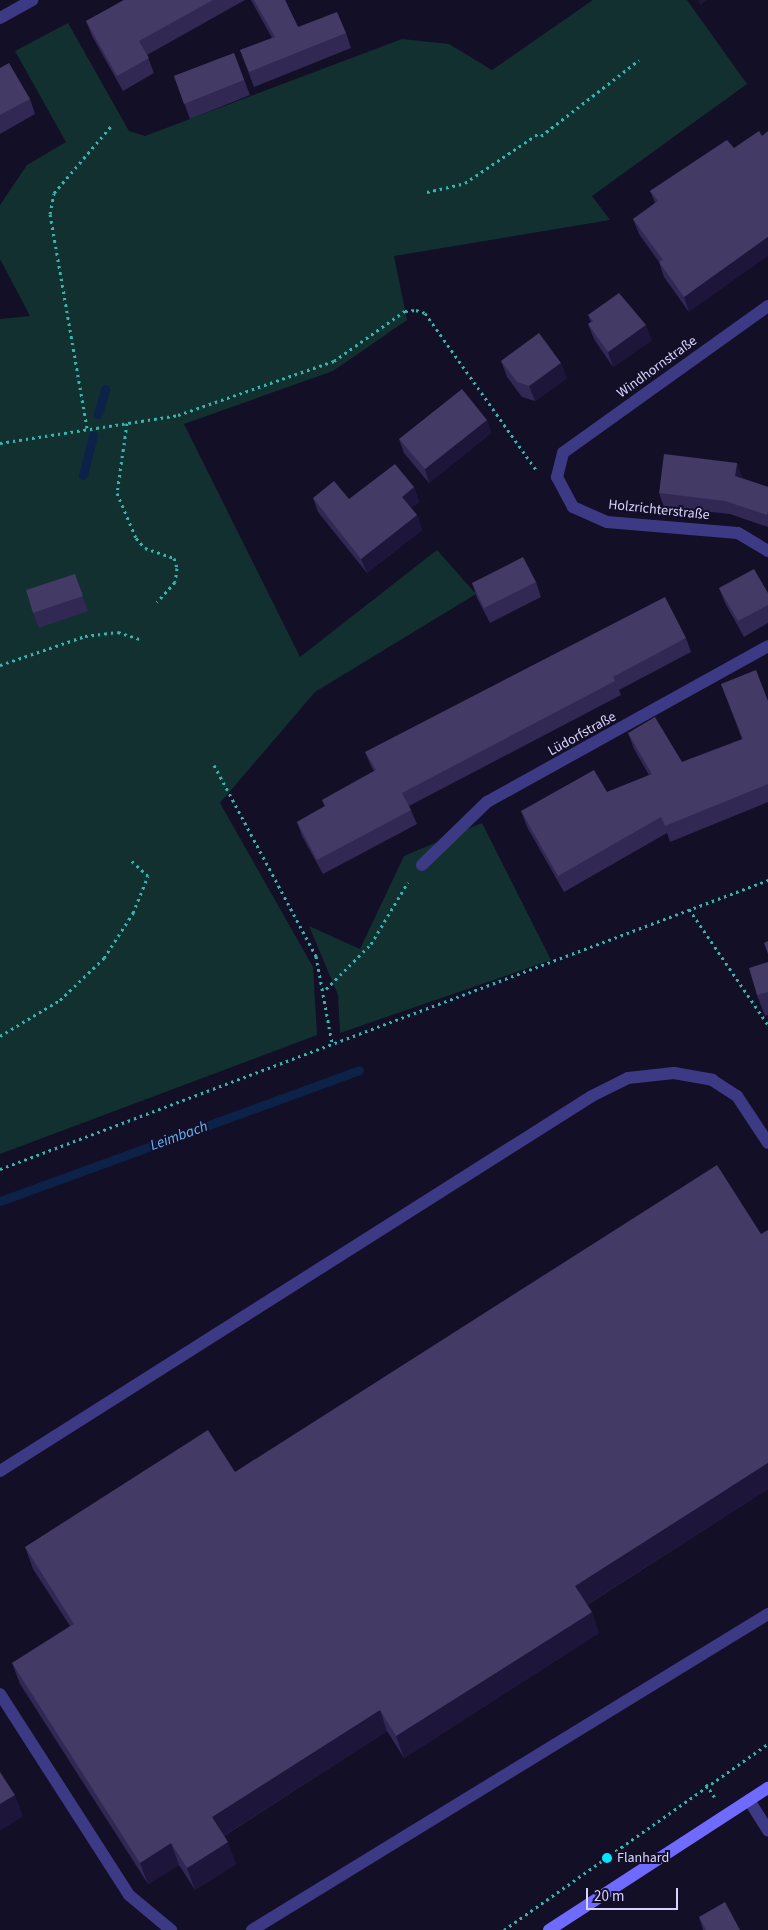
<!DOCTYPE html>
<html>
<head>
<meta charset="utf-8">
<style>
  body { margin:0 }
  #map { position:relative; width:768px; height:1930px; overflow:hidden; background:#130f26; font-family:"Source Sans 3",sans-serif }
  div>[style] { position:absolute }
  .green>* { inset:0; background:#12302f }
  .stream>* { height:9px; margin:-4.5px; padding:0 4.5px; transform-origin:4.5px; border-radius:4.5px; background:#0c2248 }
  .path>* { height:3px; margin-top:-1.5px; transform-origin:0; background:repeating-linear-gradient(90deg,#2fb8b0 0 2.5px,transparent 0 6.5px) }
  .service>* { height:12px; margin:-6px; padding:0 6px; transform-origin:6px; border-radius:6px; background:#3d3a85 }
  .minor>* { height:12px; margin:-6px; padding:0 6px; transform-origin:6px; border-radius:6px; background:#3d3a85 }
  .secondary>* { height:12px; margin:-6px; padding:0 6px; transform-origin:6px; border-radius:6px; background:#6f6bff }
  .wall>* { inset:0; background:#312854 }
  .shaded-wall>* { inset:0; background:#1d163a }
  .building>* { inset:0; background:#433a66 }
  .dots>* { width:14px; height:14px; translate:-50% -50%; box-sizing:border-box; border:2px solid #130f26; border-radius:50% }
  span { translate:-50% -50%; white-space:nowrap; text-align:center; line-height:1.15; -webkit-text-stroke:4px #130f26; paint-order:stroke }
  .street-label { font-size:14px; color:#d9d4ff }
  .poi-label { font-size:14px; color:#d9d4ff }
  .left { translate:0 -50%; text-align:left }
  .water-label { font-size:15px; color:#62b6ff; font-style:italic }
  .scale { position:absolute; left:586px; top:1888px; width:92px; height:22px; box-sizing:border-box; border:2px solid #d9d4ff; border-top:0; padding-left:6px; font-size:15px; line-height:18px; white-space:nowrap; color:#d9d4ff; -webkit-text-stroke:4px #130f26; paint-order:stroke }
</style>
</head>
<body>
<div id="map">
  <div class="green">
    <i style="clip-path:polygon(593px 0,687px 0,747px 84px,592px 196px,610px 220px,394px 256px,407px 320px,333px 371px,184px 424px,300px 657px,437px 550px,476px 594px,315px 692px,220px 803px,313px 967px,317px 1035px,0 1154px,0 319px,30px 316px,0 259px,0 205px,27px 165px,66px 142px,15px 51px,68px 23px,129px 131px,145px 136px,402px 39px,449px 44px,492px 70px)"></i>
    <i style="clip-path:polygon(482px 823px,551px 960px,340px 1033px,338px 995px,309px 926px,360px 949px,404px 856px)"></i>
  </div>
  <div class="stream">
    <i style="left:98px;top:414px;width:26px;rotate:-74deg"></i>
    <i style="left:83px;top:475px;width:41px;rotate:-76deg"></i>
    <i style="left:0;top:1201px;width:382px;rotate:-20deg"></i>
  </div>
  <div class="path">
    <i style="left:541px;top:136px;width:124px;rotate:-37.8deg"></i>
    <i style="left:427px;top:192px;width:39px;rotate:-13deg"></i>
    <i style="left:465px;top:183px;width:89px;rotate:-34deg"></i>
    <i style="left:127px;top:423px;width:71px;rotate:98.1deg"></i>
    <i style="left:117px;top:493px;width:49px;rotate:67.1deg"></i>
    <i style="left:136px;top:538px;width:13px;rotate:48deg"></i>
    <i style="left:145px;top:548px;width:31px;rotate:19deg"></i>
    <i style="left:174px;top:558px;width:10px;rotate:73deg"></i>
    <i style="left:177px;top:568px;width:14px;rotate:98deg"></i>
    <i style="left:175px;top:582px;width:27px;rotate:132deg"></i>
    <i style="left:87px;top:428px;width:217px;rotate:-99.8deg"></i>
    <i style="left:50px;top:214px;width:21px;rotate:-79deg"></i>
    <i style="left:54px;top:193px;width:89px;rotate:-49.5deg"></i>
    <i style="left:0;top:443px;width:180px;rotate:-8.9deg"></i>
    <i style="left:178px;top:415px;width:165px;rotate:-19.1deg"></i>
    <i style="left:334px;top:361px;width:87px;rotate:-35.2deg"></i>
    <i style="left:405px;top:311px;width:11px;rotate:-5deg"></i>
    <i style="left:416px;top:310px;width:9px;rotate:18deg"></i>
    <i style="left:425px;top:313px;width:192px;rotate:54.7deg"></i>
    <i style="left:0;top:665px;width:90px;rotate:-18.8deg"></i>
    <i style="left:85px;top:636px;width:33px;rotate:-7deg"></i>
    <i style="left:118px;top:632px;width:23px;rotate:18deg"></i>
    <i style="left:214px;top:765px;width:217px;rotate:61.9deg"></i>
    <i style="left:316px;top:956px;width:88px;rotate:79.6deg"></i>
    <i style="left:689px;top:909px;width:140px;rotate:55.7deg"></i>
    <i style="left:326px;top:989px;width:64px;rotate:-45deg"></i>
    <i style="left:371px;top:944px;width:72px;rotate:-59.2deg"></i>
    <i style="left:0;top:1036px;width:70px;rotate:-31deg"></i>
    <i style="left:60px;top:1000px;width:61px;rotate:-43.7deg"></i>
    <i style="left:104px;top:958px;width:54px;rotate:-57.2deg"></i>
    <i style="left:133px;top:913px;width:40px;rotate:-68deg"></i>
    <i style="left:148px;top:876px;width:23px;rotate:-137deg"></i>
    <i style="left:0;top:1169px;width:821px;rotate:-20.62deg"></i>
    <i style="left:706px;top:1784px;width:17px;rotate:57deg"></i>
    <i style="left:504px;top:1930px;width:323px;rotate:-35.2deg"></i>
  </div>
  <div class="service">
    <i style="left:0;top:1471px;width:701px;rotate:-32.35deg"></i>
    <i style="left:592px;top:1096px;width:40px;rotate:-26.6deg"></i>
    <i style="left:628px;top:1078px;width:46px;rotate:-6.2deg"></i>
    <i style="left:674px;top:1073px;width:39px;rotate:10deg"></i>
    <i style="left:712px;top:1080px;width:30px;rotate:33deg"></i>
    <i style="left:737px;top:1096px;width:56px;rotate:56.6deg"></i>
    <i style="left:0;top:1694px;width:239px;rotate:57.3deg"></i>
    <i style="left:129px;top:1895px;width:55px;rotate:39.8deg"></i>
    <i style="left:252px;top:1930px;width:605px;rotate:-31.48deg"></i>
  </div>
  <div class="minor">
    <i style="left:0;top:18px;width:37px;rotate:-29deg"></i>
    <i style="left:768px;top:306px;width:252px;rotate:144.4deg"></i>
    <i style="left:563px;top:453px;width:25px;rotate:104deg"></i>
    <i style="left:557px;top:477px;width:34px;rotate:62deg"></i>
    <i style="left:573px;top:507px;width:37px;rotate:24deg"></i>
    <i style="left:607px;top:522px;width:131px;rotate:4.8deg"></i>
    <i style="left:738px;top:533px;width:35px;rotate:31deg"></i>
    <i style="left:422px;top:865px;width:91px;rotate:-44.1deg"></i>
    <i style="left:487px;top:802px;width:321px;rotate:-29deg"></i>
    <i style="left:749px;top:1800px;width:36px;rotate:58deg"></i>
  </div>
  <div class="secondary">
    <i style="left:549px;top:1930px;width:261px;rotate:-33deg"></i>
  </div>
  <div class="wall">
    <i style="clip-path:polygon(124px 0,245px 0,147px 55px,154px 73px,123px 91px,92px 36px,86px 21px)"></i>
    <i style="clip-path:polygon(251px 0,285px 0,298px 27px,346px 33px,351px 48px,254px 87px,240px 50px,272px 38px)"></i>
    <i style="clip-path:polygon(234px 53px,250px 95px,190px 119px,174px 76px)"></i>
    <i style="clip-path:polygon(0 68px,30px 99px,35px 114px,0 134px)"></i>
    <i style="clip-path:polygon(727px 140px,689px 312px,664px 277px,659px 262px,639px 234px,633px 219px,655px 203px,650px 191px)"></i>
    <i style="clip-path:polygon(588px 315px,652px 340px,613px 367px,594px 339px,588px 324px,591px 322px)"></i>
    <i style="clip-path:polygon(501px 361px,567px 378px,535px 401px,522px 397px,507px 377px)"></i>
    <i style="clip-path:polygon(487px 420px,491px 433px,429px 483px,404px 453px,399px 439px)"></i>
    <i style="clip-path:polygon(737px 463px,742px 478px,768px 487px,768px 527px,730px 514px,664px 507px,659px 493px)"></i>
    <i style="clip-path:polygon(414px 487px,419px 502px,411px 508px,417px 515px,422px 530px,367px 573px,318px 512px,313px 498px,349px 499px)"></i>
    <i style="clip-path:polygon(75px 574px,88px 611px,39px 628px,33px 613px)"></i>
    <i style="clip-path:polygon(536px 582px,541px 597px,490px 623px,477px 598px,472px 583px)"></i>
    <i style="clip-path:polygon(719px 588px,768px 593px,768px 623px,744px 637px,725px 603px)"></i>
    <i style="clip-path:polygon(686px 638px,691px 652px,619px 690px,621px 695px,409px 806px,417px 824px,323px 874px,302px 836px,297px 822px,325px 806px,322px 800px,374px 771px,371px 766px,365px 752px)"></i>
    <i style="clip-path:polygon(721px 684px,768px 701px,768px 802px,670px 842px,667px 833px,564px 892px,527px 827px,521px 811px,607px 792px,649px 775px,634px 749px,628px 733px,682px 762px,742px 739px)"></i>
    <i style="clip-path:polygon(768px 962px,768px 1015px,765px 1016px,757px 995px)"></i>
    <i style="clip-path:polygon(235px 1472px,768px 1489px,587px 1605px,599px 1633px,404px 1758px,387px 1731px,224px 1836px,236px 1864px,195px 1890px,179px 1865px,148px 1884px,20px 1684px,12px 1663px,70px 1626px,33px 1569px,25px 1547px)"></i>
    <i style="clip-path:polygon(699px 1917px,740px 1930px,703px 1930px)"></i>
  </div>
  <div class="shaded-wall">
    <i style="clip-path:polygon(698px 0,707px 0,700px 5px)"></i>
    <i style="clip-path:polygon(768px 237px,768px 256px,689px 312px,684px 297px)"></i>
    <i style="clip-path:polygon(646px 325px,652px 340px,613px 367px,608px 352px)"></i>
    <i style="clip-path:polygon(561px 363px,567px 378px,535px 401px,529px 386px)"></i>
    <i style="clip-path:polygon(487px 420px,491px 433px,429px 483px,425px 469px)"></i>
    <i style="clip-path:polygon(737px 463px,742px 476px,740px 489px,735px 476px)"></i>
    <i style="clip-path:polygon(414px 487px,419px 502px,407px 511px,402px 497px)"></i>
    <i style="clip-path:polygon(417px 515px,422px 530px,367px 573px,361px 559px)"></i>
    <i style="clip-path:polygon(768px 1463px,768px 1489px,583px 1607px,575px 1586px)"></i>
    <i style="clip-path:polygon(592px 1612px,599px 1633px,404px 1758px,396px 1736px)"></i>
    <i style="clip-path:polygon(380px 1710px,387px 1731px,220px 1838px,212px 1817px)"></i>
    <i style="clip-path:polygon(15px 1795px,23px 1816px,0 1831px,0 1804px)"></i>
    <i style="clip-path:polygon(228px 1842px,236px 1864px,195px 1890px,187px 1868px)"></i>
    <i style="clip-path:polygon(171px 1843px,179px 1865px,148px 1884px,140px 1863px)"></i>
  </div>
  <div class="building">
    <i style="clip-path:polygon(124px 0,213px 0,139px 41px,149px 58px,117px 76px,86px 21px)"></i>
    <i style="clip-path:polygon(254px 0,285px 0,298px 27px,337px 12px,346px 33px,249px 72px,240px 50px,275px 37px)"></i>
    <i style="clip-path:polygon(234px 53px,244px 80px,184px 104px,174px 76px)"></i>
    <i style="clip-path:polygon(9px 63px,30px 99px,0 115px,0 68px)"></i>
    <i style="clip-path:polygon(759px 131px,762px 136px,768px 131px,768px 237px,684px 297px,659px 262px,663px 260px,633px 219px,658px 201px,650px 191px,727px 140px,734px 148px)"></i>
    <i style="clip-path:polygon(619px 293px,646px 325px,608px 352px,588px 324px,593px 321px,588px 315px)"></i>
    <i style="clip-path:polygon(539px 333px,561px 363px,529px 386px,517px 382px,501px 361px)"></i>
    <i style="clip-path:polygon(462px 389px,487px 420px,425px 469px,399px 439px)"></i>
    <i style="clip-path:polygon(664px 454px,737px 463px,735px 476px,768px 487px,768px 512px,767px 515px,725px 501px,659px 493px)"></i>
    <i style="clip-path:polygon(395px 464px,414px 487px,402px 497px,417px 515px,361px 559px,313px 498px,334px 481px,349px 499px)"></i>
    <i style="clip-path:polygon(523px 557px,536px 582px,484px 608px,472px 583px)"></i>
    <i style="clip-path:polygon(754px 569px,768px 593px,768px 605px,738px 621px,719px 588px)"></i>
    <i style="clip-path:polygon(75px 574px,83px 596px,33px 613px,26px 590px)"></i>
    <i style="clip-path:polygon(665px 597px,686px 638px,613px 677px,615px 681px,402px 793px,411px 810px,317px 860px,297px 822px,325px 806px,322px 800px,376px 770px,365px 752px)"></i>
    <i style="clip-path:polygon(756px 670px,768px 701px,768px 784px,665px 826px,661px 817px,558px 876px,521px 811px,594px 770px,607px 792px,652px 774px,628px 733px,655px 717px,682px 762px,743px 739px,721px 684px)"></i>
    <i style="clip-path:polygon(768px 941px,768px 954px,764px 943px)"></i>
    <i style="clip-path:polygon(768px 962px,768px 992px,757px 995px,749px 968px)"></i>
    <i style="clip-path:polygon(717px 1165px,761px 1234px,768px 1230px,768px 1463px,575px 1586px,592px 1612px,396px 1736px,380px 1710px,212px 1817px,228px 1842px,187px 1868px,171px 1843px,140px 1863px,12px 1663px,74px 1624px,25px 1547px,208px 1430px,235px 1472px)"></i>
    <i style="clip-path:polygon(0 1772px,15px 1795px,0 1804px)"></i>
    <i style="clip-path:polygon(725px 1902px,740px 1930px,706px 1930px,699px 1917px)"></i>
  </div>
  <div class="dots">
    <i style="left:607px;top:1858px;background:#00e5ff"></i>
  </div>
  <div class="street-label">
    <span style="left:657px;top:367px;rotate:-36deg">Windhornstraße</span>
    <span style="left:659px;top:510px;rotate:6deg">Holzrichterstraße</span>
    <span style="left:582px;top:734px;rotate:-29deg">Lüdorfstraße</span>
  </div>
  <div class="poi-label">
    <span class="left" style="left:617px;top:1858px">Flanhard</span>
  </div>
  <div class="water-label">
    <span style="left:179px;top:1136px;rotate:-20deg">Leimbach</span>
  </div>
  <div class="scale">20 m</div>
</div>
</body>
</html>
